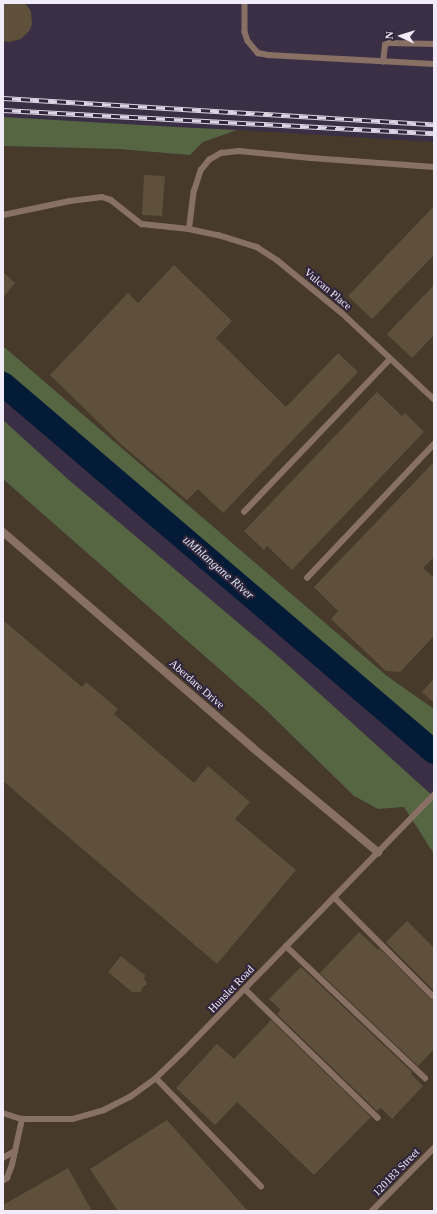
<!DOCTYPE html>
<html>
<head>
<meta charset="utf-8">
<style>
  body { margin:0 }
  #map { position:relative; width:437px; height:1214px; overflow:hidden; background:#3a2f44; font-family:"Times New Roman",serif }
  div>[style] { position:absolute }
  .industrial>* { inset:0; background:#473a2b }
  .green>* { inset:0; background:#566643 }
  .river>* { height:24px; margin:-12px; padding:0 12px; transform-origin:12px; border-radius:12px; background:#031b37 }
  .building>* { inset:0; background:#5e503a }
  .lane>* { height:5.5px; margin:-2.75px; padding:0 2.75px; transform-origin:2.75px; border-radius:2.75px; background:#897065 }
  .street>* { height:8px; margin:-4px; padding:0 4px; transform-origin:4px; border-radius:4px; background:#897065 }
  .rail>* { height:4.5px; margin-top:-2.25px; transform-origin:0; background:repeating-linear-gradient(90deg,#30253a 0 9px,#dcd5e4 0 18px); box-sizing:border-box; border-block:1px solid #dcd5e4 }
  span { translate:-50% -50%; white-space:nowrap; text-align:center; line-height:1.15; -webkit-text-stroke:4px #30253a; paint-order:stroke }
  .street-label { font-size:11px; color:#f2ebf9 }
  .water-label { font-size:12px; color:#d9e4f1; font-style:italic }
  .frame { position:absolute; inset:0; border:4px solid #f2ebf9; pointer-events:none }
  .north { position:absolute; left:381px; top:16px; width:40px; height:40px; -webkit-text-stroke:3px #30253a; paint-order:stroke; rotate:274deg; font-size:11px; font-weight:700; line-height:16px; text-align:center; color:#f2ebf9 }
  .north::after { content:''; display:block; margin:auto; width:14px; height:18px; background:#f2ebf9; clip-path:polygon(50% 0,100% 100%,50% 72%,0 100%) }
</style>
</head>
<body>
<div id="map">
  <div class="industrial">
    <i style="clip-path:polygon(237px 130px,434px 142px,434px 709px,387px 676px,3px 346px,3px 146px,119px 149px,190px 155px,202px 142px)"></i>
    <i style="clip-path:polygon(3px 479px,266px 710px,354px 796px,378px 809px,404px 807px,434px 854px,434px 1211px,3px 1211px)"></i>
  </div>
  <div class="green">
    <i style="clip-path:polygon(3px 117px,176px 127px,237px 130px,203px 142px,190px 155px,119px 149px,3px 146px)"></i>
    <i style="clip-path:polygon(3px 346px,387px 676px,434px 709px,434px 740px,343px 661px,163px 511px,3px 370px)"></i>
    <i style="clip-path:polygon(3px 420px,70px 481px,279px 657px,434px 797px,434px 854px,404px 807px,378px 809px,354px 796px,266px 710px,3px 479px)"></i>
  </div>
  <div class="river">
    <i style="left:3px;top:384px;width:567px;rotate:40.49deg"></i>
  </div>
  <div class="building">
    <i style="clip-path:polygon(3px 3px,25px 3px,31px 11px,32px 24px,30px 30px,21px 39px,9px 42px,3px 41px)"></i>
    <i style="clip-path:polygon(144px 175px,165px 176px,162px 216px,142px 215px)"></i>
    <i style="clip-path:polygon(434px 206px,434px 255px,372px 319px,348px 296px)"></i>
    <i style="clip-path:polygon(174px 265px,232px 321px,216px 338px,286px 407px,338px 353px,358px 372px,223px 513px,198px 489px,187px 500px,123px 446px,50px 375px,128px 293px,138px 303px)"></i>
    <i style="clip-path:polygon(3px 272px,15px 283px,3px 298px)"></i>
    <i style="clip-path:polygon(434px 285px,434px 335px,412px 358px,387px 334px)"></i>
    <i style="clip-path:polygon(377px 392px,402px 416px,405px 413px,424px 432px,292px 570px,267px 546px,264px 550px,244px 531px)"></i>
    <i style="clip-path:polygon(434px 462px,434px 557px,423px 568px,434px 578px,434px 636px,400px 672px,386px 671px,331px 619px,338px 611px,314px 587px)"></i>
    <i style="clip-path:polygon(3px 620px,82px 687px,86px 682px,118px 709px,114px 714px,194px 783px,208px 766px,250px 802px,235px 819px,296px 870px,217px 964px,3px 781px)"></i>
    <i style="clip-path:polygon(434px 678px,434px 703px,422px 692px)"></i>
    <i style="clip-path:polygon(407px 921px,434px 948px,434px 991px,386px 942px)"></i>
    <i style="clip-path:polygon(359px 932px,378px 950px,380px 949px,430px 999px,434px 1000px,434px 1049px,418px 1066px,320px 973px)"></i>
    <i style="clip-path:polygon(121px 956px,146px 976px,144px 978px,147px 984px,142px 988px,141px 992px,132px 992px,108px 972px)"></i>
    <i style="clip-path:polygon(301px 967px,412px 1072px,411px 1074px,423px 1086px,392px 1119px,381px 1108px,377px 1111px,277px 1014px,281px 1010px,269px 999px)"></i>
    <i style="clip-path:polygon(271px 1020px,371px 1117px,314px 1175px,237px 1102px,215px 1125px,176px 1088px,217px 1044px,234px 1059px)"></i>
    <i style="clip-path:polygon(167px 1120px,248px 1211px,118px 1211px,90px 1169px)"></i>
    <i style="clip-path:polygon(68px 1168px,92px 1211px,3px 1211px,3px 1205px)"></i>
  </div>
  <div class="lane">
    <i style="left:245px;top:3px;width:29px;rotate:90deg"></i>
    <i style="left:245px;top:32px;width:9px;rotate:72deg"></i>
    <i style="left:248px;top:41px;width:16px;rotate:50deg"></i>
    <i style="left:258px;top:53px;width:10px;rotate:11deg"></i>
    <i style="left:268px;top:55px;width:166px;rotate:3.1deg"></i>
    <i style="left:383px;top:62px;width:17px;rotate:-83deg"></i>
    <i style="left:385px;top:45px;width:4px;rotate:-27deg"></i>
    <i style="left:389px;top:43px;width:45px;rotate:1.3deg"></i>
    <i style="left:3px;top:215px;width:68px;rotate:-11.8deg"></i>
    <i style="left:70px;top:201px;width:32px;rotate:-7deg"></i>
    <i style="left:102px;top:197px;width:9px;rotate:18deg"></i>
    <i style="left:111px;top:200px;width:39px;rotate:38deg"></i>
    <i style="left:142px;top:224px;width:47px;rotate:6.1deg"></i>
    <i style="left:189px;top:229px;width:30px;rotate:12deg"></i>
    <i style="left:218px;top:235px;width:41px;rotate:17.1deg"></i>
    <i style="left:257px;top:247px;width:24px;rotate:33deg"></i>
    <i style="left:277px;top:260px;width:84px;rotate:39.2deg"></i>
    <i style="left:342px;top:313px;width:126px;rotate:43.1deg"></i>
    <i style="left:189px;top:229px;width:38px;rotate:-83deg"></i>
    <i style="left:194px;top:191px;width:22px;rotate:-72deg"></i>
    <i style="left:201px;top:170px;width:13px;rotate:-51deg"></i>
    <i style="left:209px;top:160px;width:14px;rotate:-30deg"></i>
    <i style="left:221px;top:153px;width:18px;rotate:-6deg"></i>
    <i style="left:239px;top:151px;width:72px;rotate:5.6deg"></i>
    <i style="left:311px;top:158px;width:123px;rotate:4.2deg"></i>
    <i style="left:244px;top:512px;width:211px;rotate:-46.3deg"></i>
    <i style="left:307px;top:578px;width:185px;rotate:-46.5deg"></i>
    <i style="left:334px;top:897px;width:140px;rotate:45deg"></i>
    <i style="left:286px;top:946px;width:192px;rotate:43.5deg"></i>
    <i style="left:245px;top:989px;width:185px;rotate:44.1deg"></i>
    <i style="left:156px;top:1078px;width:151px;rotate:45.8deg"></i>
    <i style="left:3px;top:1113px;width:20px;rotate:18deg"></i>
    <i style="left:22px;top:1119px;width:51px"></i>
    <i style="left:73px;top:1119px;width:32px;rotate:-16deg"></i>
    <i style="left:104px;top:1110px;width:29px;rotate:-27deg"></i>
    <i style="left:130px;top:1097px;width:32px;rotate:-36deg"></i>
    <i style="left:156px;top:1078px;width:39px;rotate:-44deg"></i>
    <i style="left:184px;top:1051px;width:358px;rotate:-45.7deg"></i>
    <i style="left:3px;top:1158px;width:14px;rotate:-30deg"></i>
    <i style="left:3px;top:1181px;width:5px;rotate:-37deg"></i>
    <i style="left:7px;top:1178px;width:14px;rotate:-69deg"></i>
    <i style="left:12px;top:1165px;width:47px;rotate:-77.7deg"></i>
    <i style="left:372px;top:1211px;width:88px;rotate:-45.5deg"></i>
  </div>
  <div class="street">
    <i style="left:3px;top:532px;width:330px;rotate:40.8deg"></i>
    <i style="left:253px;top:748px;width:163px;rotate:39.8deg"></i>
  </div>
  <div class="rail">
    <i style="left:3px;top:98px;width:432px;rotate:3.5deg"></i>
    <i style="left:3px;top:110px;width:432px;rotate:3.1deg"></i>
  </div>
  <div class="street-label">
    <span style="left:328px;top:289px;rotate:40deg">Vulcan Place</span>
    <span style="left:197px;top:684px;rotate:41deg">Aberdare Drive</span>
    <span style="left:231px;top:989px;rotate:-46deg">Hunslet Road</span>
    <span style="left:396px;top:1172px;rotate:-46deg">120183 Street</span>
  </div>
  <div class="water-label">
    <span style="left:218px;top:568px;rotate:41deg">uMhlangane River</span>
  </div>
  <div class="frame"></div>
  <div class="north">N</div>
</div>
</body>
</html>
